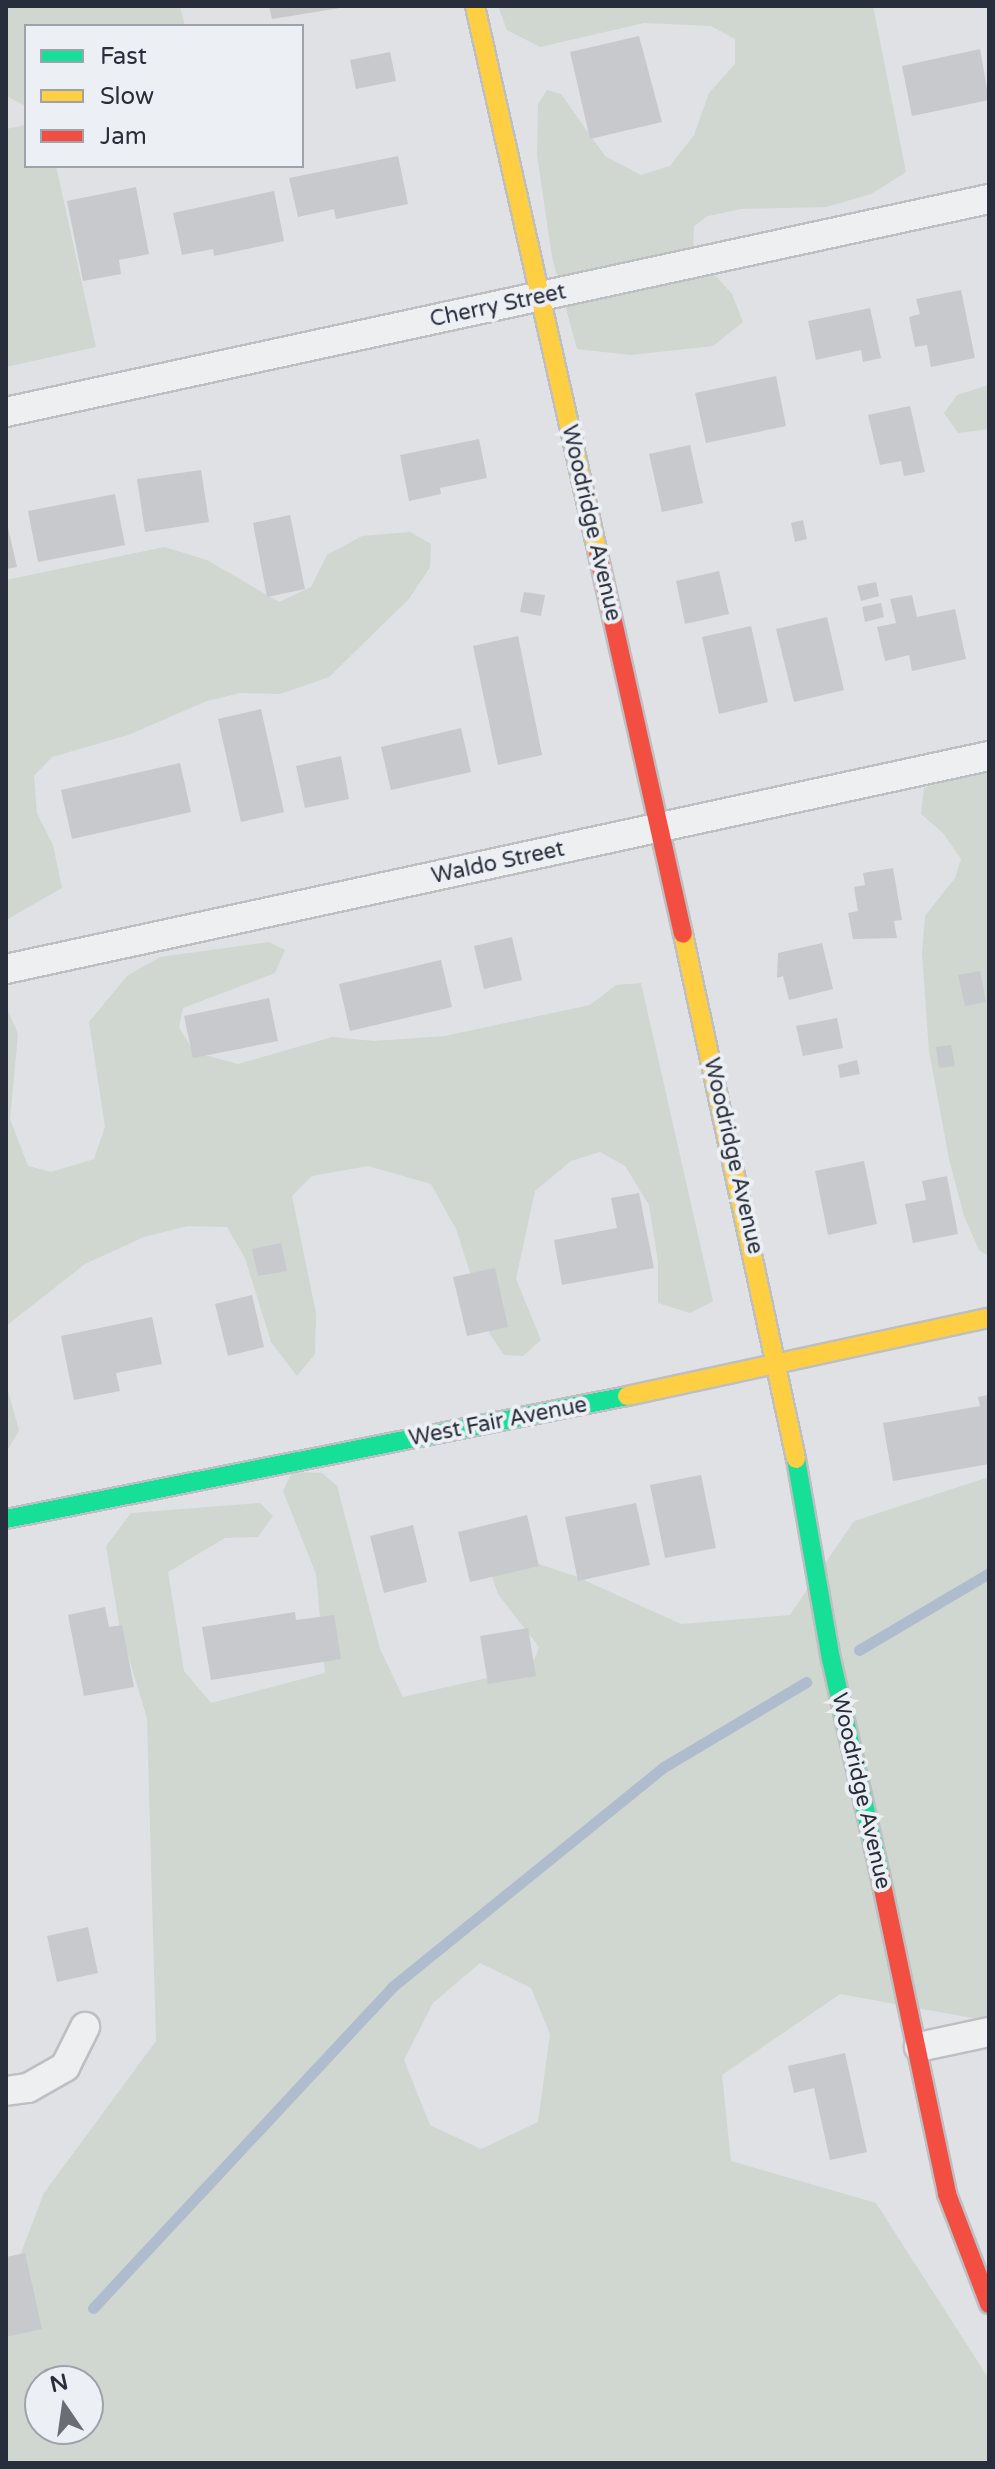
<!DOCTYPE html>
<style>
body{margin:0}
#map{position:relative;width:995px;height:2469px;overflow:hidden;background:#dfe1e4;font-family:"Varela Round",sans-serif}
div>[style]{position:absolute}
.green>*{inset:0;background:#cfd7d0}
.stream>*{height:11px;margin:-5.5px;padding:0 5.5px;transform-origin:5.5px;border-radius:5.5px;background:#afbccd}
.building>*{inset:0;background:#c7c9cc}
.roads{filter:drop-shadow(2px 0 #bdbfc2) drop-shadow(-2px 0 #bdbfc2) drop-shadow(0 2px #bdbfc2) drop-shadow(0 -2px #bdbfc2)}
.street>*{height:28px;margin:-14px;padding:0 14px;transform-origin:14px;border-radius:14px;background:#eeeff0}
.fast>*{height:18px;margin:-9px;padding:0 9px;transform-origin:9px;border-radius:9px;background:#16e098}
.slow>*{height:18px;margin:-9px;padding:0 9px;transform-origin:9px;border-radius:9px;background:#ffcf43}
.jam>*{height:18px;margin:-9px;padding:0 9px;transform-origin:9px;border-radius:9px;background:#f24e42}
span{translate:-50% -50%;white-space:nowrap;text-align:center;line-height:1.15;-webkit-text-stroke:8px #eceff4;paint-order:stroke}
.street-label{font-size:22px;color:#282e3b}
.frame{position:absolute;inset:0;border:8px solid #282e3b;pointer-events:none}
.legend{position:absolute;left:24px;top:24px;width:280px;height:144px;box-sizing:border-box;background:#eceff4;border:2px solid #9ea2aa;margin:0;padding:10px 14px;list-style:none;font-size:24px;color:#282e3b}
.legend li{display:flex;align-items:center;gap:16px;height:40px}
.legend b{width:40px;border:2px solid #9ea2aa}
.north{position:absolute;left:24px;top:2365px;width:80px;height:80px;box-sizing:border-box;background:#eceff4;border:2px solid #9ea2aa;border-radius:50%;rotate:347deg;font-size:22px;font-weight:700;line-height:32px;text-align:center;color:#282e3b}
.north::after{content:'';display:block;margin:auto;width:28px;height:36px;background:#686d76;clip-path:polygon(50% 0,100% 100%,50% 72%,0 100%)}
</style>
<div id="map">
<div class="green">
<div style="clip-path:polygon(6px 6px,180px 6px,185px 26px,26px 26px,26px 106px,6px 96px)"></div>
<div style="clip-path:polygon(498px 6px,873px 6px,906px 172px,871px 194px,826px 207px,741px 209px,708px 216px,694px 226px,693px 251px,732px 294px,743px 322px,713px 346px,631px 355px,577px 349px,552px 257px,537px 155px,538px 104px,547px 90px,561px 94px,605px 156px,641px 175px,670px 166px,694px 135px,709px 93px,735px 64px,735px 39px,711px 26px,644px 23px,540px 47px,507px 30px)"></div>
<div style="clip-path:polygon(26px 125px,26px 166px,56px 166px,96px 347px,6px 367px,6px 129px)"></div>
<div style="clip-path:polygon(989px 385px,989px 429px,958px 433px,944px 413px,957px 395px)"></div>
<div style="clip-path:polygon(410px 532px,431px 544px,430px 567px,409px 599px,329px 677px,280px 694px,240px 693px,207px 701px,128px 735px,52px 757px,34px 776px,37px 813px,53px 845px,62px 888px,6px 920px,6px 580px,164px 547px,207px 560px,279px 602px,311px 587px,327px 555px,362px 536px)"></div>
<div style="clip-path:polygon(989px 767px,989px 1256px,979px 1250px,964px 1216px,949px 1159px,929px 1051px,922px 953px,925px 916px,955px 878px,961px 859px,943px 833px,921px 814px,924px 788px)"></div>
<div style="clip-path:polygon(269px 942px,285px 950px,275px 973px,183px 1008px,179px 1027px,194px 1052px,238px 1064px,332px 1037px,374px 1041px,445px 1036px,590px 1005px,616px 985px,641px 983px,713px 1301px,690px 1313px,658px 1303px,658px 1262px,649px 1205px,625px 1166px,600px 1152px,571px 1161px,535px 1191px,516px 1279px,541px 1340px,523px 1356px,504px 1355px,490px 1334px,456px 1229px,431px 1184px,368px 1166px,312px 1176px,292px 1196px,316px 1313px,315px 1354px,297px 1376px,271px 1342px,245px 1258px,227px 1227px,188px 1226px,144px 1237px,85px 1264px,6px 1326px,6px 1006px,18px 1034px,10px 1119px,28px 1166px,51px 1172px,94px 1159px,105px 1127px,89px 1022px,127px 976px,160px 957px)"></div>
<div style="clip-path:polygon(6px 1384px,19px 1430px,6px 1453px)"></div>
<div style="clip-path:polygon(evenodd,292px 1472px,322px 1473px,337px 1486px,380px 1649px,403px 1697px,531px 1668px,539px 1647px,498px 1594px,492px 1577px,515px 1564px,539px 1564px,575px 1576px,681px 1624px,790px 1615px,854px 1521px,989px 1477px,989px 2021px,840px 1994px,722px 2075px,731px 2161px,876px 2203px,989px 2379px,989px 2463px,6px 2463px,6px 2292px,44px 2193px,156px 2041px,147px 1718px,120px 1629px,106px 1546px,131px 1513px,260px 1503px,273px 1516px,258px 1537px,225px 1538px,168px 1572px,184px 1671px,211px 1703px,325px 1673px,316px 1574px,283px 1491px,292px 1472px,480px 1963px,531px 1988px,550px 2034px,538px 2122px,481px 2149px,430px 2125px,404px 2060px,433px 2003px,480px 1963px,292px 1472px,40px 2381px,88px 2381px,88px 2429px,40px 2429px,40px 2381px)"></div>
</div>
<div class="stream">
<div style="left:859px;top:1650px;width:151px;rotate:-30.6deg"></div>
<div style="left:93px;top:2308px;width:439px;rotate:-47deg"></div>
<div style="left:392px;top:1987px;width:348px;rotate:-39deg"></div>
<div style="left:662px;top:1768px;width:168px;rotate:-30.8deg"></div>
</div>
<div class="building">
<div style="clip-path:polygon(269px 6px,340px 6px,340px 8px,272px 19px)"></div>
<div style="clip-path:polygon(639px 36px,662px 122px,590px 139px,570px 52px)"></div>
<div style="clip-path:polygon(980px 49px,989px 100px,912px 116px,902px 66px)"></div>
<div style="clip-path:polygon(390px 52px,396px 81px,356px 89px,350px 60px)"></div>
<div style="clip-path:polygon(398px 156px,408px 204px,336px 219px,334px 209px,298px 217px,289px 178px)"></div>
<div style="clip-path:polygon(136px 187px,149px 254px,119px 260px,121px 274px,83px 281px,67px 201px)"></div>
<div style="clip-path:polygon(274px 191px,284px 241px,214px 256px,213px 249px,182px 255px,173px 213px)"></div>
<div style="clip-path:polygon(961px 290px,975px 358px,931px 367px,927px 345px,915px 347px,909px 317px,920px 314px,916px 299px)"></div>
<div style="clip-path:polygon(870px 308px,881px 358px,863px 362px,861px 350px,816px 360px,808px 321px)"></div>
<div style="clip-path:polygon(776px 376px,786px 426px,706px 443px,695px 393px)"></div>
<div style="clip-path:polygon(910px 406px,925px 472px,904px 476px,901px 461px,880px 465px,868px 415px)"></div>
<div style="clip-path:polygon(479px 439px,487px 478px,440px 488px,441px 494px,409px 501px,400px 455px)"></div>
<div style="clip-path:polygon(690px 445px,703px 503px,662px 512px,649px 454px)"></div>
<div style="clip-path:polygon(201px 470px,209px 522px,145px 532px,137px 479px)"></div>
<div style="clip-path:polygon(115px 494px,125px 545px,38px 562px,28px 511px)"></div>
<div style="clip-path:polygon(290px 515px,305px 589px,267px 597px,253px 523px)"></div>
<div style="clip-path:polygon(6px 519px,17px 567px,6px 569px)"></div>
<div style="clip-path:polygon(803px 520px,807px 539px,795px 542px,791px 523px)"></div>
<div style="clip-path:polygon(719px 571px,729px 614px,685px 624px,676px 581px)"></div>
<div style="clip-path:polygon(876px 582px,879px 596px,861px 601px,857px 586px)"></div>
<div style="clip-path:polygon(524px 592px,545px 595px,541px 616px,520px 612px)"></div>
<div style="clip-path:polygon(912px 595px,917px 617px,955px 609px,966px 659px,912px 671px,909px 655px,885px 661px,877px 627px,896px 623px,890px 599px)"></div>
<div style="clip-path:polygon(881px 603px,884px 617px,865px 622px,862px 607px)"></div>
<div style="clip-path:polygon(827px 617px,844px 690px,794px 702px,776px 629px)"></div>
<div style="clip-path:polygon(751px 626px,768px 702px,719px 714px,702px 637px)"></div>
<div style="clip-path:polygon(518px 636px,542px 755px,498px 765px,473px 646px)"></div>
<div style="clip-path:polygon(261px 709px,284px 812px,241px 822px,218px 719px)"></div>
<div style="clip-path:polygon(461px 728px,471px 772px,391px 790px,381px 747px)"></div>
<div style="clip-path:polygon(341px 756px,349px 799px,305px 808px,296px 766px)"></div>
<div style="clip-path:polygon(180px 763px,191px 812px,72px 839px,61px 790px)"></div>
<div style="clip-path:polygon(893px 868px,902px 920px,894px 921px,897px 938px,853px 939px,848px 913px,858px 911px,854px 887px,865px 885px,863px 873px)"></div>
<div style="clip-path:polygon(512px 937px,522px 980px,484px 989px,474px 946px)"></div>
<div style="clip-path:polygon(822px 943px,833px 989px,789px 1000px,783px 976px,777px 978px,778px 953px)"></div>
<div style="clip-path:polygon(441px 960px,452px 1007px,350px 1031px,339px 984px)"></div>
<div style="clip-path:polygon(980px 971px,986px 1002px,965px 1006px,958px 975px)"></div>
<div style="clip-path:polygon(269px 998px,278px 1041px,193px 1058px,184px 1016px)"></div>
<div style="clip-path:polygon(837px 1018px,843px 1048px,803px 1056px,796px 1026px)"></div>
<div style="clip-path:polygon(951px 1045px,955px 1066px,939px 1068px,936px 1047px)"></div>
<div style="clip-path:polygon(857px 1060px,860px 1074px,840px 1078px,838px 1065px)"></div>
<div style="clip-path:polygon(864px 1161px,877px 1224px,828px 1235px,815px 1171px)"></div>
<div style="clip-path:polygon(947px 1176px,958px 1234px,913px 1243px,905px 1204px,926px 1200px,922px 1181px)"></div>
<div style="clip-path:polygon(639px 1193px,654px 1268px,562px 1285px,554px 1240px,617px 1228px,611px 1198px)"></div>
<div style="clip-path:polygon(281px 1243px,287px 1271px,258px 1276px,252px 1249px)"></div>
<div style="clip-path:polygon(495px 1268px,508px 1327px,467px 1336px,453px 1277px)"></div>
<div style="clip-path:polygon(252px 1295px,264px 1347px,228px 1356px,215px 1304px)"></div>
<div style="clip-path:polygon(152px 1317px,162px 1364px,116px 1373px,120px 1391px,74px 1400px,61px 1336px)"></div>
<div style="clip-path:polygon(989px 1395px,989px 1464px,893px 1481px,883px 1423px,980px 1406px,978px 1397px)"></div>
<div style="clip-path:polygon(701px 1475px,716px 1548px,665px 1558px,650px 1485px)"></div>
<div style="clip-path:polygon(636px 1503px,650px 1565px,578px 1581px,565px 1517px)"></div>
<div style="clip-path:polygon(527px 1515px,539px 1566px,470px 1582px,458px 1532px)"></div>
<div style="clip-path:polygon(413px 1525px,427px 1582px,384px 1593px,370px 1536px)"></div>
<div style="clip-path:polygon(105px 1607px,109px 1627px,122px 1625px,134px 1687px,84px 1696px,68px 1615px)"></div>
<div style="clip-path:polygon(295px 1612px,296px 1620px,334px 1615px,341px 1659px,211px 1680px,202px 1627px)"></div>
<div style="clip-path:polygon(528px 1628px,536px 1676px,488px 1684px,480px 1636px)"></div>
<div style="clip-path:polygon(88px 1927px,98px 1973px,57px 1982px,47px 1936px)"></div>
<div style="clip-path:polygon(845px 2053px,867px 2152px,830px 2160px,814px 2088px,794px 2093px,788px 2066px)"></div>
<div style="clip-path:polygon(25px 2253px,42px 2329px,6px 2337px,6px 2257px)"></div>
</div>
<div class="roads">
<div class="street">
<div style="left:6px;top:412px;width:1006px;rotate:-12.23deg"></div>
<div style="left:6px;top:969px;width:1006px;rotate:-12.23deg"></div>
<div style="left:919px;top:2047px;width:72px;rotate:-12.1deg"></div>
<div style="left:6px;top:2091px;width:22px;rotate:-8deg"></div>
<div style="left:28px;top:2088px;width:43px;rotate:-29.6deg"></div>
<div style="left:65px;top:2067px;width:45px;rotate:-63.4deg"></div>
</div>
<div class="fast">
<div style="left:796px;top:1459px;width:203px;rotate:80.1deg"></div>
<div style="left:831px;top:1659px;width:221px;rotate:77.2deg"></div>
<div style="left:6px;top:1519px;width:633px;rotate:-11.2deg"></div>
</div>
<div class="slow">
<div style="left:475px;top:6px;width:562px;rotate:77.35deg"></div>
<div style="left:683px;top:934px;width:537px;rotate:77.85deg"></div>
<div style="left:627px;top:1396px;width:370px;rotate:-12.2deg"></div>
</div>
<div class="jam">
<div style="left:598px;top:554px;width:389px;rotate:77.4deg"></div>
<div style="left:880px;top:1875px;width:326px;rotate:78.1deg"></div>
<div style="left:947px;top:2194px;width:118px;rotate:69.1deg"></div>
</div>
</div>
<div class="street-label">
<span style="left:498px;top:306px;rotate:-12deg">Cherry Street</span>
<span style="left:591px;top:523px;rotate:77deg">Woodridge Avenue</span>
<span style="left:498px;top:863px;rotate:-12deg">Waldo Street</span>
<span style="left:733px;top:1156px;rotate:77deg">Woodridge Avenue</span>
<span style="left:498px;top:1422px;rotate:-11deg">West Fair Avenue</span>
<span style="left:861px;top:1791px;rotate:77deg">Woodridge Avenue</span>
</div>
<div class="frame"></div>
<ul class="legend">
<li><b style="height:10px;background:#16e098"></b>Fast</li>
<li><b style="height:10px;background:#ffcf43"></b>Slow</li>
<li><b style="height:10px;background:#f24e42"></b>Jam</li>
</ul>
<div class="north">N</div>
</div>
